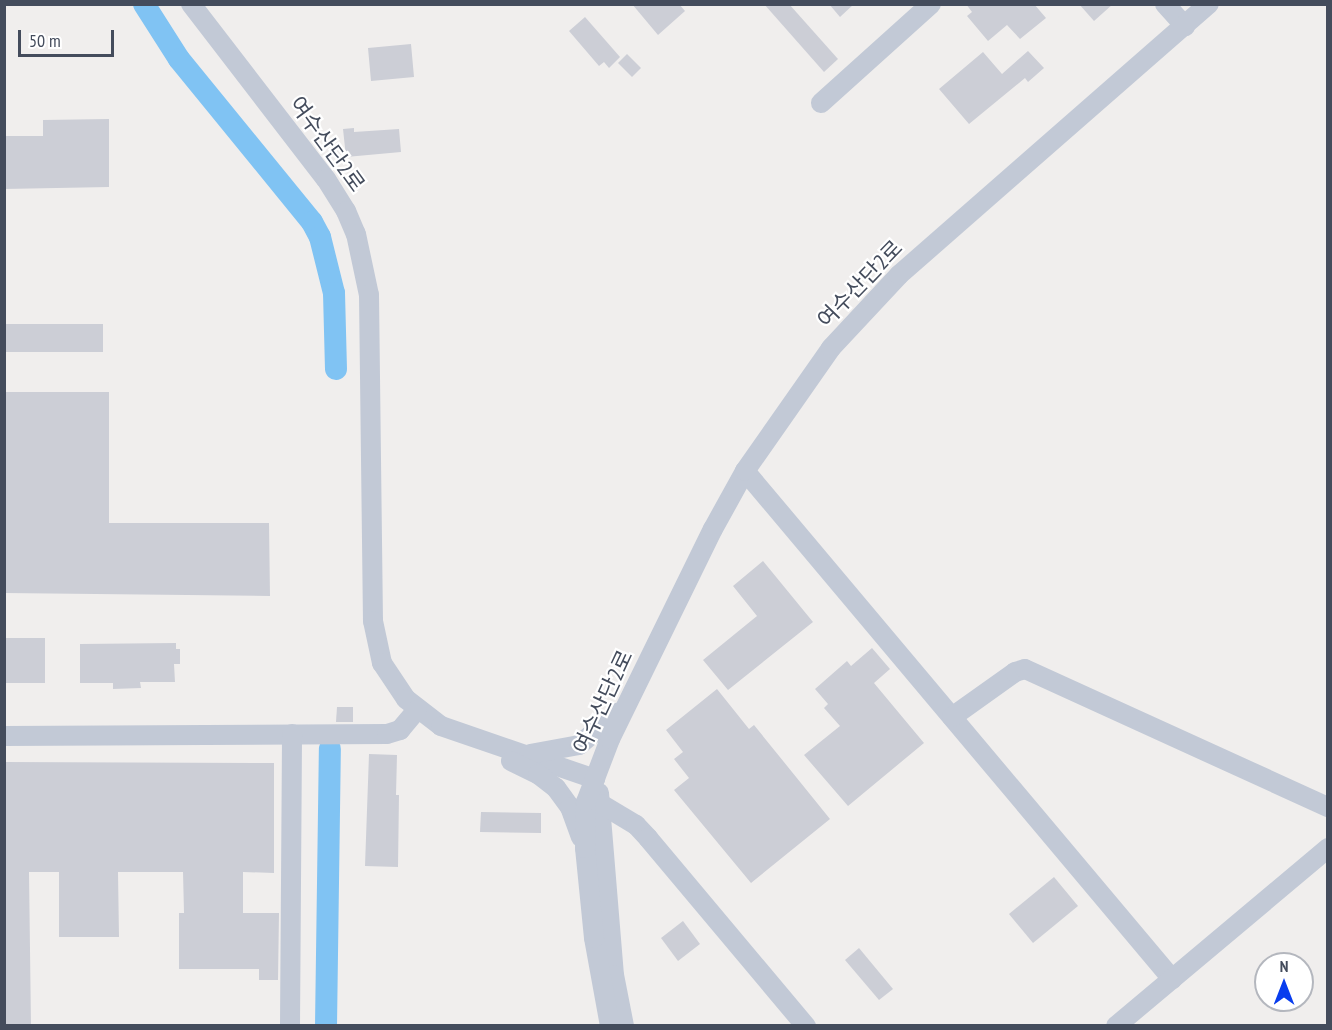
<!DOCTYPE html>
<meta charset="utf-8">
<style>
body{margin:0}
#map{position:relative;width:1332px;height:1030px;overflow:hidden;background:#f0eeed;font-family:"PT Sans Narrow","Noto Sans KR",sans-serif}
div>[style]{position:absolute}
.river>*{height:22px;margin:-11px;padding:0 11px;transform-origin:11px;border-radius:11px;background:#80c3f3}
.building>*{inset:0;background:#ccced6}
.minor>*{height:20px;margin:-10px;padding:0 10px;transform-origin:10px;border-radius:10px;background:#c2c9d6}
span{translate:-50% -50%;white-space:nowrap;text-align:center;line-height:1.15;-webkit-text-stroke:4.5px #fff;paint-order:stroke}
.street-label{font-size:22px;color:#444c5c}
.frame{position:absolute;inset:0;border:6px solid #444c5c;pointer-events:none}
.north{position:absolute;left:1254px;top:952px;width:60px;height:60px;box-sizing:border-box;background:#fff;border:2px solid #b4b7be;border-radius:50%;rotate:0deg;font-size:16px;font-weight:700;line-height:24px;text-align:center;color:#444c5c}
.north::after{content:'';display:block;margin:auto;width:21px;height:27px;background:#093dee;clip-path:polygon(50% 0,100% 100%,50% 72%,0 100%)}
.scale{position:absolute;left:18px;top:30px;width:96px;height:27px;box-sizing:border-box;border:3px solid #444c5c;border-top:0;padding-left:8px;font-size:18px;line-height:21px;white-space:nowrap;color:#444c5c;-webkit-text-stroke:4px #fff;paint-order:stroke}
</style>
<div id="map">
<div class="river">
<div style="left:144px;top:4px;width:65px;rotate:57.5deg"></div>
<div style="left:179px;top:59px;width:210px;rotate:50.8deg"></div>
<div style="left:312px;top:222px;width:17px;rotate:62deg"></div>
<div style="left:320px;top:237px;width:58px;rotate:76deg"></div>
<div style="left:334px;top:293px;width:76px;rotate:88.5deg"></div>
<div style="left:326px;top:1026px;width:277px;rotate:-89.2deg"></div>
</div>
<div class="building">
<div style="clip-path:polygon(632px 4px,679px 4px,685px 11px,658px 35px)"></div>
<div style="clip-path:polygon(764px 4px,789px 4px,838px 59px,824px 72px)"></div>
<div style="clip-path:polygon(829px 4px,854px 4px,840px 17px)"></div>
<div style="clip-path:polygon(966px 4px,1034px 4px,1046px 18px,1020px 39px,1007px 25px,988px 41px,967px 16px,972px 12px)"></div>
<div style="clip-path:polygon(1079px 4px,1113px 4px,1094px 21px)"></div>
<div style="clip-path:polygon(585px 17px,620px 57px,609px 68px,604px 62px,599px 66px,569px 31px)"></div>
<div style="clip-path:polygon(411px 44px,414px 77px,371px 81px,368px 48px)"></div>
<div style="clip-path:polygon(1028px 51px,1044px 68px,1028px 82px,1025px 78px,969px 124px,939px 89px,983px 52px,1002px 74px)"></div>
<div style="clip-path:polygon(627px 54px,641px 68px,632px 77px,618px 63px)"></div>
<div style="clip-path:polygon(109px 119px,109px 187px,4px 189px,4px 136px,43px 136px,43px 120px)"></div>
<div style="clip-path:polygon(354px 128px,354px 132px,399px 129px,401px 152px,346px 157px,343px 129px)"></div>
<div style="clip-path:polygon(4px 324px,103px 324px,103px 352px,4px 352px)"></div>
<div style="clip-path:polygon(4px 392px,109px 392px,109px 523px,269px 523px,270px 596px,4px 593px)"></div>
<div style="clip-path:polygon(763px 561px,813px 622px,728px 690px,703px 660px,757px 616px,733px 586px)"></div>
<div style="clip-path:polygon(4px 638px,45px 638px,45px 683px,4px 683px)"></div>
<div style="clip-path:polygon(176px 643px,176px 649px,180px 649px,180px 664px,174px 664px,175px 682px,140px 682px,141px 688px,113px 689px,113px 683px,80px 683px,80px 644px)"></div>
<div style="clip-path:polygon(872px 648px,890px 669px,874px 683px,924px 743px,848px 806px,804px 755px,840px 726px,824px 708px,828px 704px,815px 689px,847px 661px,851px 666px)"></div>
<div style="clip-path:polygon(717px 689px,749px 729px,754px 725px,830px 819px,751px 883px,674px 790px,689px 778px,674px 759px,683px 752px,666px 730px)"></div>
<div style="clip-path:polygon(337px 707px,353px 707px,353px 722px,336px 722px)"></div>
<div style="clip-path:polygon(369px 754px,397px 755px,396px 795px,399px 795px,398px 867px,365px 866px)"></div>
<div style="clip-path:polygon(4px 762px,274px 763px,274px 873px,243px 872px,243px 913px,279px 913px,278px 980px,259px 980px,259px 969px,179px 969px,179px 913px,184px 913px,183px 872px,118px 872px,119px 937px,59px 937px,59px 872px,29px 872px,31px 1026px,4px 1026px)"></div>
<div style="clip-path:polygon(481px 812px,541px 813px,541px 833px,480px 832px)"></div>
<div style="clip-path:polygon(1054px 877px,1078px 906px,1033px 943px,1009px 914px)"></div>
<div style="clip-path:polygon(683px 921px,700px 944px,678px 961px,661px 938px)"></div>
<div style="clip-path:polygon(859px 948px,893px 989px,879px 1000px,845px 960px)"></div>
</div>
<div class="minor">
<div style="left:191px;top:4px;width:221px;rotate:52.4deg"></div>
<div style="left:326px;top:179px;width:38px;rotate:58deg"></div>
<div style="left:346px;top:211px;width:25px;rotate:67deg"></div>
<div style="left:356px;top:234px;width:62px;rotate:78deg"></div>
<div style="left:369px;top:295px;width:326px;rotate:89.3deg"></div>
<div style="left:373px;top:621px;width:43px;rotate:77.9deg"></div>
<div style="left:382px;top:663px;width:43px;rotate:56.3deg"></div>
<div style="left:406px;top:699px;width:44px;rotate:37.6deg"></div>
<div style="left:441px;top:726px;width:163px;rotate:19deg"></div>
<div style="left:1165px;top:4px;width:30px;rotate:48deg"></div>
<div style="left:821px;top:103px;width:148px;rotate:-42deg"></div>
<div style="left:745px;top:471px;width:664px;rotate:49.95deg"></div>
<div style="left:952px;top:717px;width:77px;rotate:-35.5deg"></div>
<div style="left:1015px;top:672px;width:10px;rotate:-17deg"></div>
<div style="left:1025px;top:669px;width:333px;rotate:24.5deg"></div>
<div style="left:4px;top:736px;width:383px;rotate:-0.3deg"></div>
<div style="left:387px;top:734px;width:14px;rotate:-17deg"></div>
<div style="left:400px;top:730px;width:26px;rotate:-50deg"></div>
<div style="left:530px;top:754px;width:50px;rotate:-10.4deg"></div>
<div style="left:579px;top:745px;width:50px;rotate:-40.1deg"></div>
<div style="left:511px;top:761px;width:30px;rotate:26deg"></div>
<div style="left:538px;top:774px;width:23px;rotate:38deg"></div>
<div style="left:556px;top:788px;width:24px;rotate:54deg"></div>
<div style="left:570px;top:807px;width:32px;rotate:70deg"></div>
<div style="left:599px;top:793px;width:183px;rotate:85.3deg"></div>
<div style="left:614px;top:975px;width:52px;rotate:78.9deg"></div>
<div style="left:601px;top:804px;width:41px;rotate:31deg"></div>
<div style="left:636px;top:825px;width:18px;rotate:47deg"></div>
<div style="left:648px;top:838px;width:246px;rotate:50deg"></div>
<div style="left:290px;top:1026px;width:292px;rotate:-89.6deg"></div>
<div style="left:610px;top:1026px;width:89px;rotate:-100.3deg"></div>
<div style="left:594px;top:938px;width:90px;rotate:-95.7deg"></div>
<div style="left:585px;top:848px;width:46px;rotate:-88.8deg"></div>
<div style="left:586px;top:802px;width:67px;rotate:-69.1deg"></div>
<div style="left:610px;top:739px;width:234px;rotate:-63.9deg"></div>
<div style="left:713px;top:529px;width:66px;rotate:-61.1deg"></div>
<div style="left:745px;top:471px;width:150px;rotate:-55deg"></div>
<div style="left:831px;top:348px;width:100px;rotate:-47deg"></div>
<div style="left:899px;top:275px;width:412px;rotate:-41.2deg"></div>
<div style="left:1116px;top:1026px;width:277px;rotate:-40deg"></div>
</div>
<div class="street-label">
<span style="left:327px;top:144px;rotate:54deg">여수산단2로</span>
<span style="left:860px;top:284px;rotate:-46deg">여수산단2로</span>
<span style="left:603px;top:702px;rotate:-65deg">여수산단2로</span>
</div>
<div class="frame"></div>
<div class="north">N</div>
<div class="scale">50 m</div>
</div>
